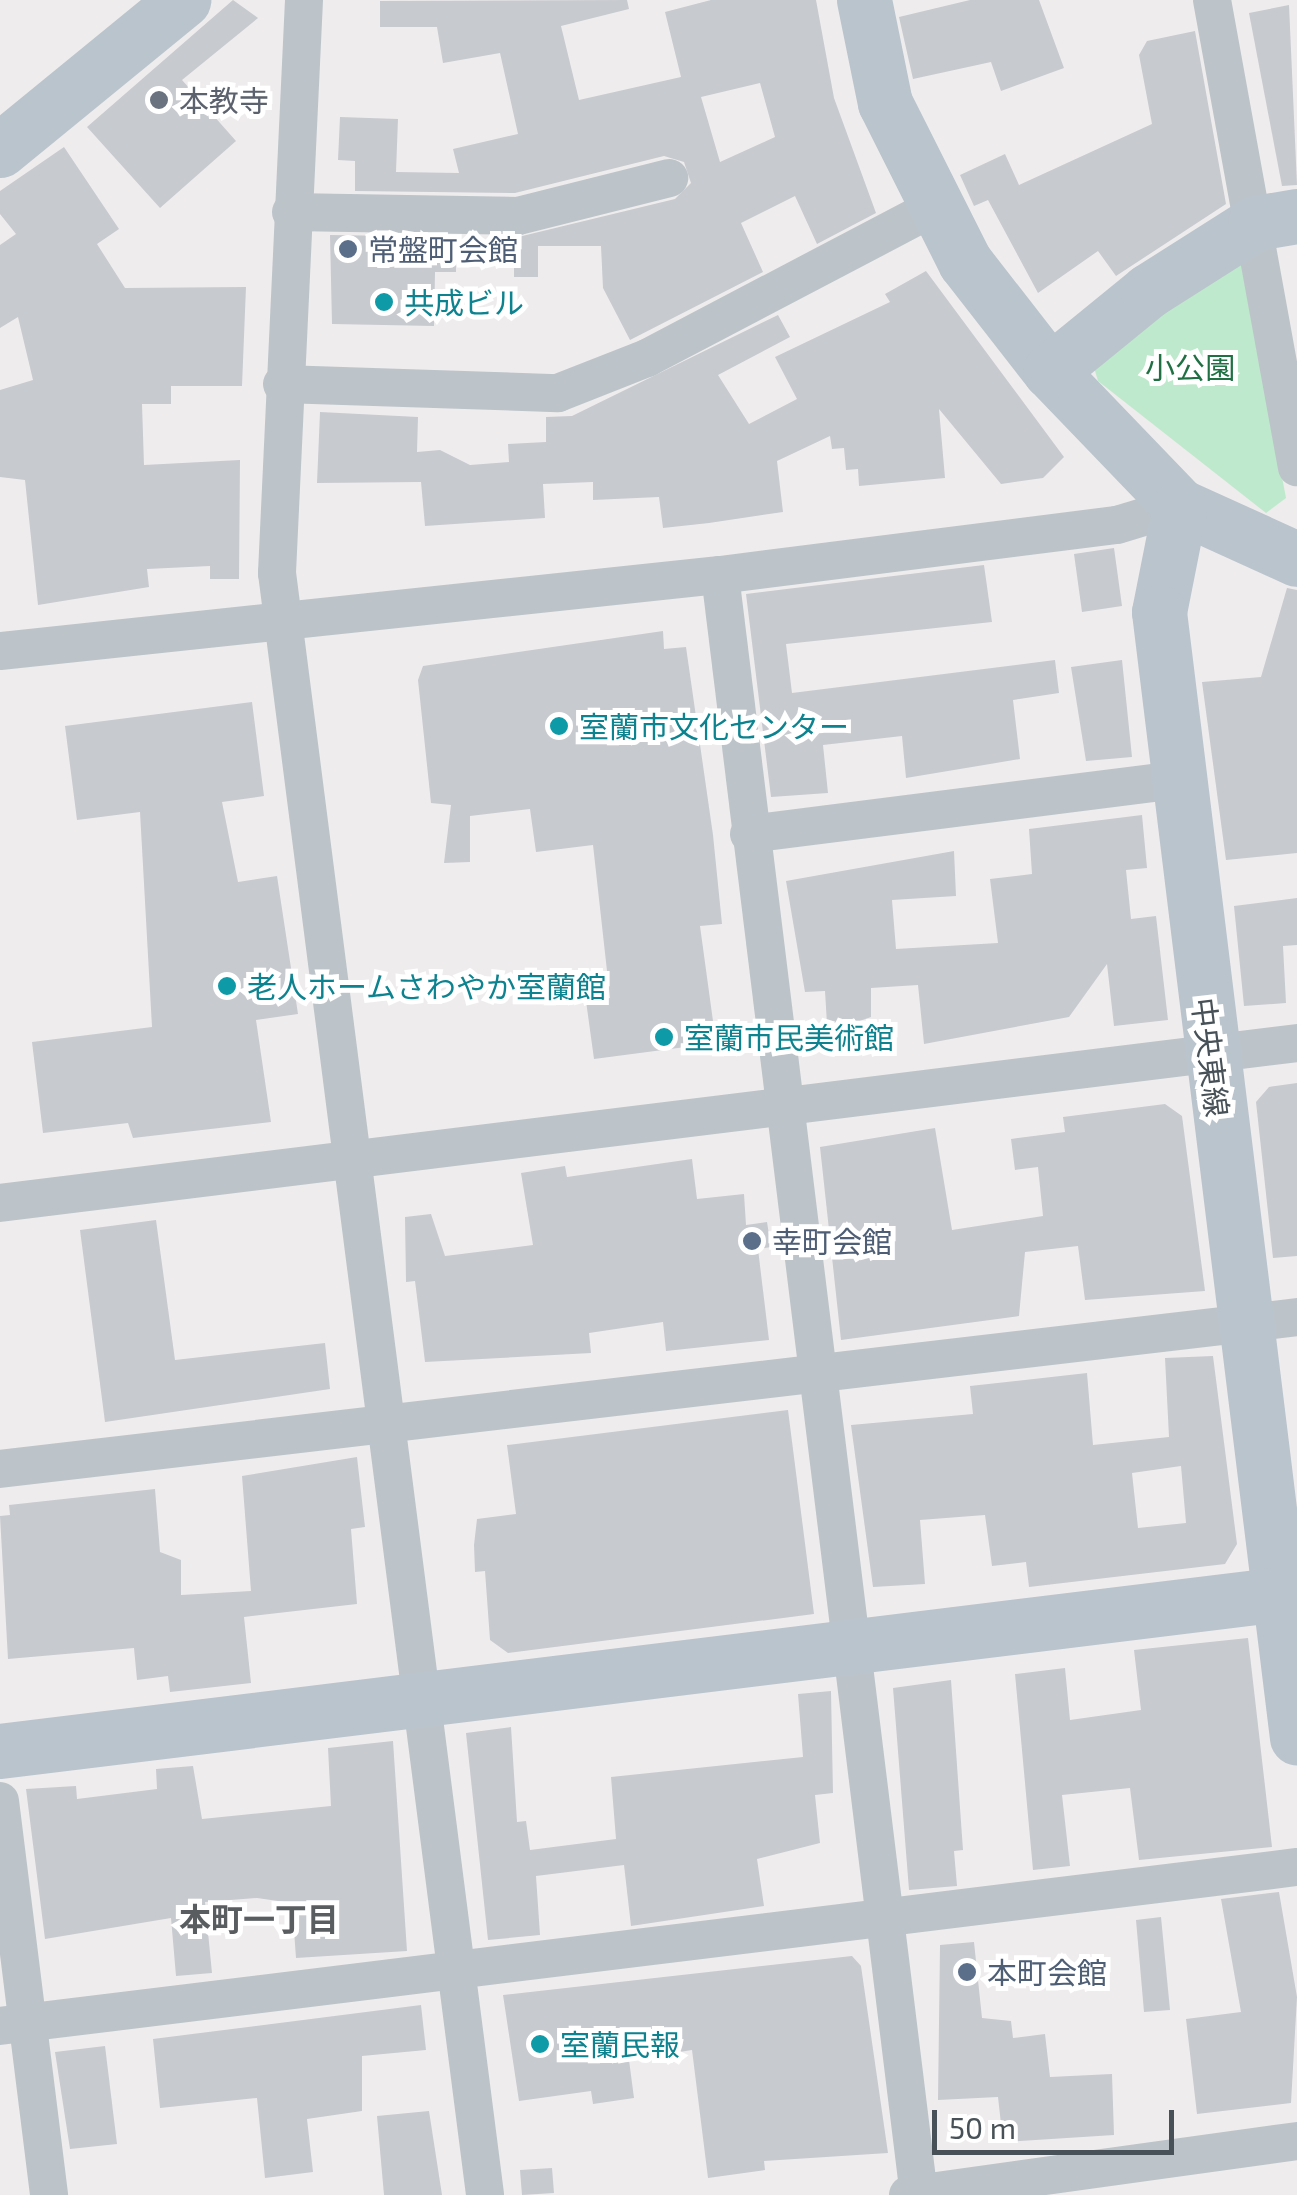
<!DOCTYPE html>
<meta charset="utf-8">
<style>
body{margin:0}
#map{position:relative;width:1297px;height:2195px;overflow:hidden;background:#efeced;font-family:"Exo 2","Noto Sans JP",sans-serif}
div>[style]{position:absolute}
.green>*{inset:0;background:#bfe9cd}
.building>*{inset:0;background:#c7cacf}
.street>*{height:38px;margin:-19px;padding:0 19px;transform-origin:19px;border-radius:19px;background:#bcc4ca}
.secondary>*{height:55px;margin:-27.5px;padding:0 27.5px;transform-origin:27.5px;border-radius:27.5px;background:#bac4cc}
.dots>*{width:28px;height:28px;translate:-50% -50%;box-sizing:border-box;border:5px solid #fff;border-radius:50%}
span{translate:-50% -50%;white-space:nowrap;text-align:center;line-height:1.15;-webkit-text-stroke:10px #fff;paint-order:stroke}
.worship-label{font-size:30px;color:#5b616d}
.left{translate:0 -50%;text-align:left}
.service-label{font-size:30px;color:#4e5e75}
.culture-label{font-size:30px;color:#0d838f}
.park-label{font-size:30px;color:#207044}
.street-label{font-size:30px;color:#475157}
.neighbourhood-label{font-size:32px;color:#5a5d60;font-weight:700}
.scale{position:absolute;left:932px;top:2110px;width:242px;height:45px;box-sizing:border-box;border:5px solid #475157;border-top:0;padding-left:12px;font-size:30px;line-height:35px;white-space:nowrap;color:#475157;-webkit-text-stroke:8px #fff;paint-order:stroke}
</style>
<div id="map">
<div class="green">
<div style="clip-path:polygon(1239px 251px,1286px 498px,1266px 513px,1098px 381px,1093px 364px)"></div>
</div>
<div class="building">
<div style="clip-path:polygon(233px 0,258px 18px,182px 80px,236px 141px,160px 208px,87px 127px)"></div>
<div style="clip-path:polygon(evenodd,627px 0,629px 9px,561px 26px,579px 100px,681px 77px,665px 12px,711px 0,816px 0,834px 98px,876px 213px,817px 244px,795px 196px,741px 223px,763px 272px,630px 340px,603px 288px,601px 246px,538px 246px,538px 277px,514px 277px,514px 238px,675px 199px,691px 183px,684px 162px,664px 156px,515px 193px,355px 191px,355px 161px,338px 160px,340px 117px,398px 119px,396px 172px,459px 173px,453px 149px,518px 134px,500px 53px,443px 63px,437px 27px,380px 27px,380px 1px,627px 0,760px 83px,775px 137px,720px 162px,701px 97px,760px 83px)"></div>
<div style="clip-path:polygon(970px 0,1039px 0,1064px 68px,1001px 91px,991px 62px,913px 79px,899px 17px)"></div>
<div style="clip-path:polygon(1289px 5px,1297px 185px,1282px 186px,1249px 13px)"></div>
<div style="clip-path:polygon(1195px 31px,1226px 204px,1116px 276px,1098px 251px,1038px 293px,988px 200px,974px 206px,960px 175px,1005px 154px,1019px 185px,1152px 124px,1139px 55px,1147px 41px)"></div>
<div style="clip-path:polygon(64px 147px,119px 229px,97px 244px,125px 288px,246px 287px,242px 386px,171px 386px,171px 404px,142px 404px,144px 465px,240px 460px,239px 579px,210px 579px,210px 566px,147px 569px,149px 587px,38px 605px,25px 480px,0 477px,0 390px,33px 380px,18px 317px,0 328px,0 245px,16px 234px,0 214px,0 191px)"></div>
<div style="clip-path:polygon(330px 235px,456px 237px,456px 272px,435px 272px,434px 326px,332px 324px)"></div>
<div style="clip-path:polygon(926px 271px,1064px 457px,1043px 478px,1001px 484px,939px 409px,945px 478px,859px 486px,858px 469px,846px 470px,844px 448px,832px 449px,830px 436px,777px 461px,783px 512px,709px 523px,663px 528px,659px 497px,593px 500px,593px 482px,543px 484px,545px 518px,425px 526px,421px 482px,317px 483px,320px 412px,418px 417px,417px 452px,440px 450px,470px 465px,509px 462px,508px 444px,546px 442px,546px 417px,572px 416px,778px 315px,790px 337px,718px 375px,749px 424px,797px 399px,775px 357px,890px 302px,885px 294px)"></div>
<div style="clip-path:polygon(1114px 548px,1122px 606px,1082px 612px,1074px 554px)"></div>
<div style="clip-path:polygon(984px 565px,992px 622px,786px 644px,792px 693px,1055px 660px,1059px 693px,1013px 700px,1020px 759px,906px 778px,902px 736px,823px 745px,828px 793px,771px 797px,746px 594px)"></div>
<div style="clip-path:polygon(1287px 588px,1297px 590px,1297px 853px,1226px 860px,1202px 682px,1261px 677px)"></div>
<div style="clip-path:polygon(663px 631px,664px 649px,686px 647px,713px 835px,722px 924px,700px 926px,716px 1043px,594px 1059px,586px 1001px,610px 998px,593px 845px,536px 852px,530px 809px,470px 816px,470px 862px,444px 863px,451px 805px,431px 803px,418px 680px,423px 666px)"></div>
<div style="clip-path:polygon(1122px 660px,1132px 757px,1086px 761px,1071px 667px)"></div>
<div style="clip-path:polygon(252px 702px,264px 796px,222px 802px,238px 882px,277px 876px,298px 1014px,256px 1020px,271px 1122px,133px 1138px,128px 1123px,43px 1133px,32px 1042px,152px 1027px,140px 812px,77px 820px,65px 726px)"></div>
<div style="clip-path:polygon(1142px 815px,1147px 868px,1126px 870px,1131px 919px,1156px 916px,1168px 1020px,1114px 1026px,1107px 964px,1069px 1017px,924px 1044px,918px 985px,871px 988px,871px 1017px,854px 1023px,827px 1024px,825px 991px,805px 992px,786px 881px,954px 851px,956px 896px,892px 900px,896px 949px,998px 943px,990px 879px,1032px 874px,1029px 829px)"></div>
<div style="clip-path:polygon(1297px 898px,1297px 945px,1283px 946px,1286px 1003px,1244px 1006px,1234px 906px)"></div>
<div style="clip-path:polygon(1297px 1083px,1297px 1256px,1273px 1258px,1256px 1102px,1269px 1087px)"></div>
<div style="clip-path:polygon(1165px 1104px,1182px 1116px,1205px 1291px,1085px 1300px,1078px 1246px,1025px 1252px,1019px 1316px,841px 1340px,820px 1147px,935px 1128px,952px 1230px,1043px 1216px,1038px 1167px,1015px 1170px,1011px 1139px,1065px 1132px,1063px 1117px)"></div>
<div style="clip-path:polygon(692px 1159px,697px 1199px,744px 1194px,746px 1225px,767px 1222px,771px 1247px,758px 1249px,769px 1340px,666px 1351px,663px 1322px,589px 1333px,591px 1353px,425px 1362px,415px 1281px,406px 1282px,405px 1217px,431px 1214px,445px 1256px,533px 1245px,521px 1173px,565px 1166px,567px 1177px)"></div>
<div style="clip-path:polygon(156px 1220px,175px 1360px,325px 1343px,330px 1389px,105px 1422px,80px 1230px)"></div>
<div style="clip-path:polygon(evenodd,1213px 1356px,1237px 1544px,1225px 1564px,1029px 1587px,1026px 1562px,992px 1566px,985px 1515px,920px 1520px,925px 1584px,873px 1587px,851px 1425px,973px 1414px,970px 1386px,1087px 1373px,1093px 1445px,1169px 1437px,1165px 1358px,1213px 1356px,1181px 1466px,1186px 1523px,1138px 1528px,1132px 1473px,1181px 1466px)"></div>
<div style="clip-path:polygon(788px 1410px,814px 1614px,508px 1653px,490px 1640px,485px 1571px,475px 1572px,474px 1545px,477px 1519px,516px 1514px,507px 1445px)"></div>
<div style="clip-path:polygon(357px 1457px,365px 1527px,351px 1529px,357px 1604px,244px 1617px,251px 1683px,170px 1692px,168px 1676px,137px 1680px,134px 1648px,8px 1659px,0 1516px,10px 1515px,9px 1505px,155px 1489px,160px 1552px,181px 1560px,181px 1595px,251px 1591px,242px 1476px)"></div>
<div style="clip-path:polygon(1248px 1638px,1272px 1847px,1139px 1860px,1130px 1788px,1062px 1795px,1070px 1866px,1033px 1870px,1015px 1674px,1065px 1668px,1070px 1720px,1141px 1710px,1134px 1650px)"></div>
<div style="clip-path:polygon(951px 1680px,963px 1850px,954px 1851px,957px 1886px,909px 1890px,893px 1688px)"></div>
<div style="clip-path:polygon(831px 1691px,833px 1793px,815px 1795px,820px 1843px,757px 1859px,764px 1906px,631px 1926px,624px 1865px,536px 1876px,540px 1935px,488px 1940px,466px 1733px,511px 1727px,517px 1822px,526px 1821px,530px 1850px,616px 1839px,611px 1777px,803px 1757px,798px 1694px)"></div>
<div style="clip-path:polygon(393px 1741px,407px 1951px,296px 1958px,292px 1903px,257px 1898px,205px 1902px,212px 1973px,176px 1976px,171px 1918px,45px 1939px,26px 1789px,76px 1786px,77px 1799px,157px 1789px,156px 1769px,193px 1766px,202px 1819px,331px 1806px,328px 1748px)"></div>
<div style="clip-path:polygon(1279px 1892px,1297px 1997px,1291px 2103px,1197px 2114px,1186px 2019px,1241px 2012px,1221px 1899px)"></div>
<div style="clip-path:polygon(1161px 1917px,1170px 2010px,1144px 2012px,1136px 1920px)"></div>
<div style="clip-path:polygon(974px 1942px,982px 2018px,1011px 2021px,1013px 2038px,1045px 2034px,1050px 2077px,1112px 2074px,1114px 2135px,1003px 2142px,998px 2097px,938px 2100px,940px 1945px)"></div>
<div style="clip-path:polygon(852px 1956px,861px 1966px,888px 2153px,764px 2161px,765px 2170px,708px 2178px,692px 2050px,629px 2060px,634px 2098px,593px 2104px,591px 2091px,519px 2101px,503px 1995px)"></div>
<div style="clip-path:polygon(421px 2005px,426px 2050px,362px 2056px,362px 2111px,307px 2119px,313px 2172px,265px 2178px,257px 2098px,160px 2108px,153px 2039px)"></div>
<div style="clip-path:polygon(105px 2046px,117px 2144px,70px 2149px,55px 2052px)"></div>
<div style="clip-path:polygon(429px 2111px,442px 2195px,384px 2195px,377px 2116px)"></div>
<div style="clip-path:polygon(552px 2168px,554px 2193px,522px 2195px,520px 2170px)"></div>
</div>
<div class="street">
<div style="left:304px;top:0;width:574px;rotate:92.7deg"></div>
<div style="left:277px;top:573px;width:1635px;rotate:82.69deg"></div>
<div style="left:1212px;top:0;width:475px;rotate:79.7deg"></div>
<div style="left:291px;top:212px;width:227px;rotate:1deg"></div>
<div style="left:518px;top:216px;width:156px;rotate:-14.1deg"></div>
<div style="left:282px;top:384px;width:276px;rotate:1.9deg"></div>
<div style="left:558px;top:393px;width:96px;rotate:-21.5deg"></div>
<div style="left:647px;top:358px;width:321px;rotate:-27.7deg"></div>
<div style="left:720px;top:575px;width:1632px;rotate:83deg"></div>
<div style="left:0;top:651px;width:724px;rotate:-6.03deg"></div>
<div style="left:720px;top:575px;width:400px;rotate:-7.2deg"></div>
<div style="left:1117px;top:525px;width:66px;rotate:-16.8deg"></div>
<div style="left:749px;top:834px;width:432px;rotate:-7.2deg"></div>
<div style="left:0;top:1203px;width:1307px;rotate:-7.03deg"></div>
<div style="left:0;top:1469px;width:1306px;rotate:-6.68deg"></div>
<div style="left:0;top:1801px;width:397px;rotate:82.9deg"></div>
<div style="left:0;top:2026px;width:1307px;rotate:-6.99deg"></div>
<div style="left:908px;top:2195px;width:393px;rotate:-7.9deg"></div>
</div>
<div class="secondary">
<div style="left:864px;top:0;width:105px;rotate:78.5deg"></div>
<div style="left:885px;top:103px;width:178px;rotate:63.3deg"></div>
<div style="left:965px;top:262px;width:138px;rotate:52.1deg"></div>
<div style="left:1050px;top:371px;width:187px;rotate:46.1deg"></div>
<div style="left:1180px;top:506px;width:128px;rotate:24.4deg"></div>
<div style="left:0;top:150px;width:237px;rotate:-39.3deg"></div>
<div style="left:1050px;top:371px;width:127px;rotate:-39.2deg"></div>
<div style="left:1148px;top:291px;width:127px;rotate:-32.4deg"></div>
<div style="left:1255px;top:223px;width:43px;rotate:-9.5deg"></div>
<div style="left:1180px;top:506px;width:108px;rotate:101.2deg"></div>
<div style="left:1159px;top:612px;width:1134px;rotate:83.01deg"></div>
<div style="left:0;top:1751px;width:1307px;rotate:-6.99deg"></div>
</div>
<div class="dots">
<div style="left:159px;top:100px;background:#6b7280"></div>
<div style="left:348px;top:249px;background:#5c6f8a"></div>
<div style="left:384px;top:302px;background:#0f9aa8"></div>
<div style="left:559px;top:726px;background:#0f9aa8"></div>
<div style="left:227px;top:986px;background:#0f9aa8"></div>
<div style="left:664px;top:1037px;background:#0f9aa8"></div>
<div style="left:752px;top:1241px;background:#5c6f8a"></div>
<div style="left:967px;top:1972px;background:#5c6f8a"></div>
<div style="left:540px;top:2044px;background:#0f9aa8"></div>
</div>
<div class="worship-label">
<span class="left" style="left:179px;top:100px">本教寺</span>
</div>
<div class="service-label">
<span class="left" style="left:368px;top:249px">常盤町会館</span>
<span class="left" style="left:772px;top:1241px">幸町会館</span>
<span class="left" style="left:987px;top:1972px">本町会館</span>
</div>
<div class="culture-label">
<span class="left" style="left:404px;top:302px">共成ビル</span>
<span class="left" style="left:579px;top:726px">室蘭市文化センター</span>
<span class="left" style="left:247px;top:986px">老人ホームさわやか室蘭館</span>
<span class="left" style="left:684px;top:1037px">室蘭市民美術館</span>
<span class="left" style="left:560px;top:2044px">室蘭民報</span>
</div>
<div class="park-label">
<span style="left:1190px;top:367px">小公園</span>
</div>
<div class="street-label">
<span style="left:1211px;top:1057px;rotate:83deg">中央東線</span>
</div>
<div class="neighbourhood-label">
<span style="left:259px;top:1918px">本町一丁目</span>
</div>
<div class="scale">50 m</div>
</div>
